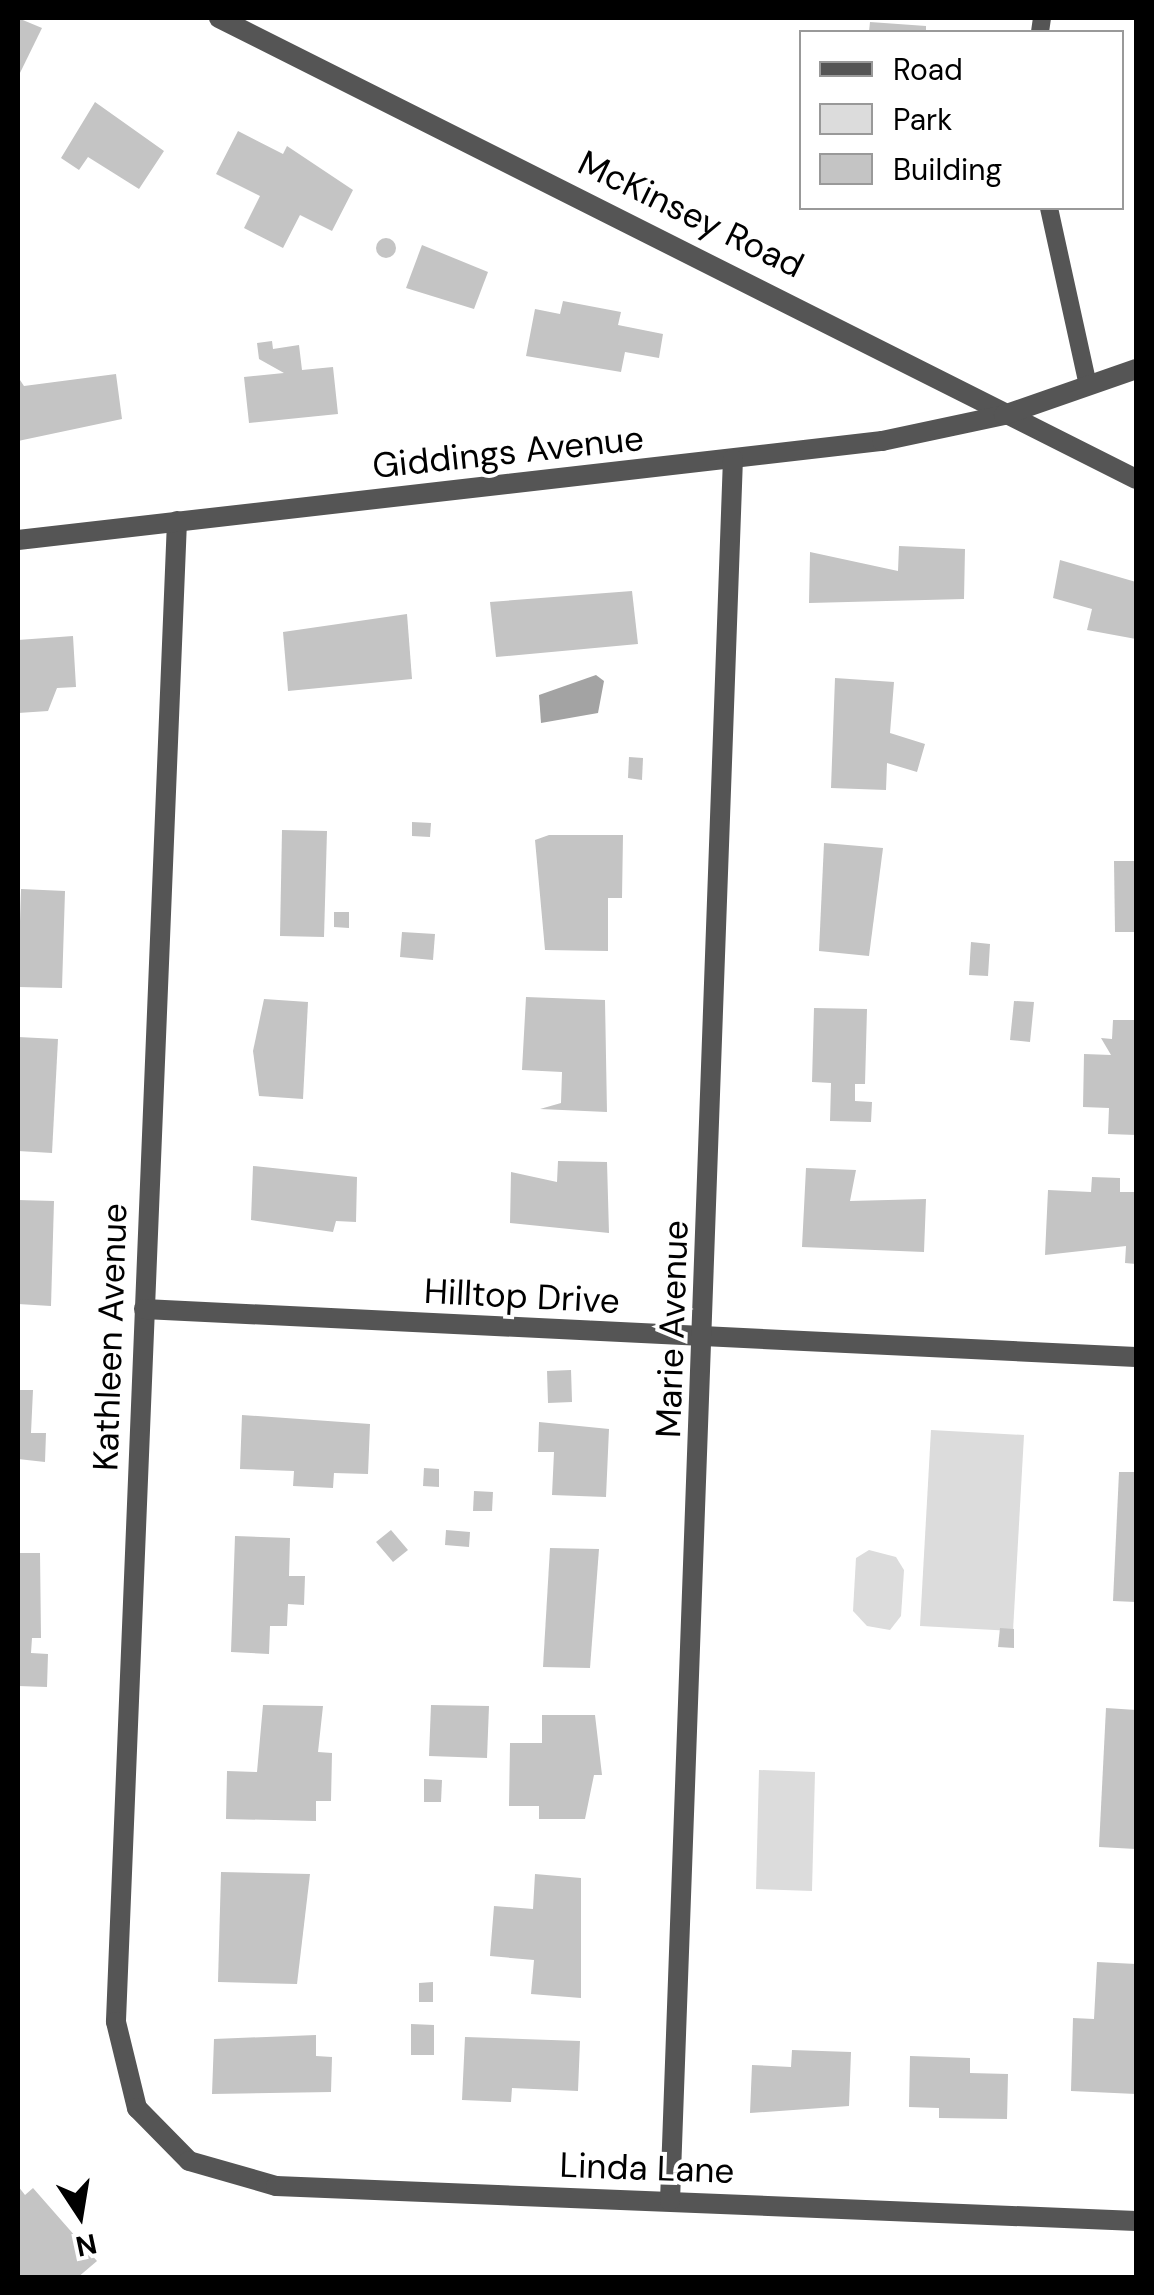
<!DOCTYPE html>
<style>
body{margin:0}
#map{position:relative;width:1154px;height:2295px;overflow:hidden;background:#fff;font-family:"DM Sans",sans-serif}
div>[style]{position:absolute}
.green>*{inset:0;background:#dcdcdc}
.water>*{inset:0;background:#a3a3a3}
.building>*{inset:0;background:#c4c4c4}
.round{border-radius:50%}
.service>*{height:18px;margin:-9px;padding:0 9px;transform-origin:9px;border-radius:9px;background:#555}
.minor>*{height:20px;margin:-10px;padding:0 10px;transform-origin:10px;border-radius:10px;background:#555}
span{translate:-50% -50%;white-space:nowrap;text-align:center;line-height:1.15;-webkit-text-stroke:8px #fff;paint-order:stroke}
.street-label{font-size:35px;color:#000}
.frame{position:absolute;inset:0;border:20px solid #000;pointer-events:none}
.legend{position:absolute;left:799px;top:30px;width:325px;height:180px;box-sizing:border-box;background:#fff;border:2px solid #999;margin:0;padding:12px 18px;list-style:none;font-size:30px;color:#000}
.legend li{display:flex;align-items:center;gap:20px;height:50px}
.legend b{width:50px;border:2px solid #999}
.north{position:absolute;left:30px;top:2165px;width:100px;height:100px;-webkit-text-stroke:8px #fff;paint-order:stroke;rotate:168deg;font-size:28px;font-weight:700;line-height:40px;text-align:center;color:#000}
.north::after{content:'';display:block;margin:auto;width:35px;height:45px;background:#000;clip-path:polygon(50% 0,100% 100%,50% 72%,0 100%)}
</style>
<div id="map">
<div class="green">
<div style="clip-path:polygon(931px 1430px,1024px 1435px,1013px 1631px,920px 1626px)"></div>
<div style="clip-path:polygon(869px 1550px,896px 1557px,904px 1570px,901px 1616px,890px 1630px,867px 1626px,853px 1611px,856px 1558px)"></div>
<div style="clip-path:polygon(759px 1770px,815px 1772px,812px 1891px,756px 1889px)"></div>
</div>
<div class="water">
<div style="clip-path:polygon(596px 675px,604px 681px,598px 713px,541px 723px,539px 695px)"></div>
</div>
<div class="building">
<div style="clip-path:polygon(18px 18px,42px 28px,18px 77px)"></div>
<div style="clip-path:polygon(870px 22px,926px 26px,926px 32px,869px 32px)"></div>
<div style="clip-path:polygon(95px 102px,164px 151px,139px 189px,88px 157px,79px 170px,61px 158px)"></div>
<div style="clip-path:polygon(238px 131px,283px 154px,287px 146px,353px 190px,332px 231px,300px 215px,283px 248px,244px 228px,260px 196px,216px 174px)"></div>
<div class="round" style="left:376px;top:238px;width:20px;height:20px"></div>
<div style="clip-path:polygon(422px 245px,488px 272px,474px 309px,406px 288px)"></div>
<div style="clip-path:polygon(563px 301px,621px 312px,618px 325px,663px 334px,659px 358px,625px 352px,621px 372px,526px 356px,535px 309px,560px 314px)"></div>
<div style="clip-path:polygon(272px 341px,273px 349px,299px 345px,302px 370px,333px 367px,338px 414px,249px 423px,244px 377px,284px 373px,259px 359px,257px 343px)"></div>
<div style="clip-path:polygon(116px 374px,122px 419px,18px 441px,18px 377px,24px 386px)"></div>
<div style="clip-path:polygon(899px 546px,965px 549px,964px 599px,809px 603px,810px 552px,898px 571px)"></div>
<div style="clip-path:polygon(1060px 560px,1136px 582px,1136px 639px,1087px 630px,1092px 609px,1053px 598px)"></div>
<div style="clip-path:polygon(632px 591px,638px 644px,496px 657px,490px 602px)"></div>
<div style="clip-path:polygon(407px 614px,412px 679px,288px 691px,283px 632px)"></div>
<div style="clip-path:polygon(73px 636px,76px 687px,57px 688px,48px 711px,18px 713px,18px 640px)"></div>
<div style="clip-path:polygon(835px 678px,894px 682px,890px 733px,925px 744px,917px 772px,887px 763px,886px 790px,831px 788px)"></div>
<div style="clip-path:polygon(629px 757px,643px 758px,642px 780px,628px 778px)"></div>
<div style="clip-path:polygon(412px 822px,431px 823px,430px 837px,412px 836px)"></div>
<div style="clip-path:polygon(282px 830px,327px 831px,324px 937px,280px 936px)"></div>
<div style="clip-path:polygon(549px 835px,623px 835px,622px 898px,608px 898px,608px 951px,545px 950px,535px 840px)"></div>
<div style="clip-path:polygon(824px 843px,883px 848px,869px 956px,819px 951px)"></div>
<div style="clip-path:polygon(1114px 861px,1136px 861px,1136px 932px,1115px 932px)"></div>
<div style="clip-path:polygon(21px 889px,65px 891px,62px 988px,18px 987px)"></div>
<div style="clip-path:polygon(334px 912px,349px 912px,349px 928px,334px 927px)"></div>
<div style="clip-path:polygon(402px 932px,435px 934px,433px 960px,400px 957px)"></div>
<div style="clip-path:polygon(971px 942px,990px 944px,988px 976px,969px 975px)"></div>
<div style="clip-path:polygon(526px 997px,605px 1000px,607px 1112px,540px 1109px,561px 1103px,562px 1072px,522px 1070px)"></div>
<div style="clip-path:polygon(264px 999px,308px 1002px,303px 1099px,259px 1096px,253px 1051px)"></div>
<div style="clip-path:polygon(1014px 1001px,1034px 1002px,1030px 1042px,1010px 1040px)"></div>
<div style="clip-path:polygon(814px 1008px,867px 1009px,865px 1084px,855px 1084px,855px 1101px,872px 1102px,871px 1122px,830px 1121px,831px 1083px,812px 1082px)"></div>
<div style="clip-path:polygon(1113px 1020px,1136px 1020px,1136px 1135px,1108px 1134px,1109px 1108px,1083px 1107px,1084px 1054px,1111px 1055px,1101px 1038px,1112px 1039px)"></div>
<div style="clip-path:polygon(18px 1037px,58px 1039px,52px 1153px,18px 1151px)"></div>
<div style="clip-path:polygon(558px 1161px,607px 1162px,609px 1233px,510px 1223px,511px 1172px,557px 1182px)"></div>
<div style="clip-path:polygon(253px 1166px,357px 1177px,356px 1222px,336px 1221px,333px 1232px,251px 1220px)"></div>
<div style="clip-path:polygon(806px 1168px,856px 1170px,850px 1201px,926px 1199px,924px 1252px,802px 1247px)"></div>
<div style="clip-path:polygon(1092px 1177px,1120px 1178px,1120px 1192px,1136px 1192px,1136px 1264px,1125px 1263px,1126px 1246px,1045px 1255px,1048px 1190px,1091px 1192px)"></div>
<div style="clip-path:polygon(18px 1200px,54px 1201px,51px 1306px,18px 1304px)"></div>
<div style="clip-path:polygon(571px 1370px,572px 1402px,548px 1403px,547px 1371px)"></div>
<div style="clip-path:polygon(18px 1390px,33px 1390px,31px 1433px,46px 1433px,45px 1462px,18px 1459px)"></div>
<div style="clip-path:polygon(242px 1415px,370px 1424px,368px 1474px,334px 1473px,333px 1488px,293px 1486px,294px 1471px,240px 1469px)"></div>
<div style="clip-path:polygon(539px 1422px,609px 1429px,606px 1497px,552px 1495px,554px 1452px,538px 1452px)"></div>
<div style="clip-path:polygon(424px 1468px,439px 1469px,439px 1487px,423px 1486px)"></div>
<div style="clip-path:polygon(1119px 1472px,1136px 1472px,1136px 1602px,1113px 1601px)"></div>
<div style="clip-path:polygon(474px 1491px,493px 1492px,492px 1511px,473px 1511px)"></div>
<div style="clip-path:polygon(391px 1530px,408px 1550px,393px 1562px,376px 1542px)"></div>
<div style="clip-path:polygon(446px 1530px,470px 1532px,469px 1547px,445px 1545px)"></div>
<div style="clip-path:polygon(235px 1536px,290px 1538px,289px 1576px,305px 1576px,304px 1605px,288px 1604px,287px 1626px,270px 1626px,269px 1654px,231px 1652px)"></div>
<div style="clip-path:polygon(550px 1548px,599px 1549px,590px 1668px,543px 1667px)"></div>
<div style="clip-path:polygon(18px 1553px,40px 1553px,41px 1638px,32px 1638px,31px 1653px,48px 1654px,47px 1687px,18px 1686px)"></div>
<div style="clip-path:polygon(1000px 1628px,1014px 1629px,1014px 1648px,998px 1647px)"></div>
<div style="clip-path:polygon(263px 1705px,323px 1706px,318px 1752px,332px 1753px,331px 1801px,316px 1801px,316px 1821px,226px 1819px,227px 1771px,257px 1772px)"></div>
<div style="clip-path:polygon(431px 1705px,489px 1706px,487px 1758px,429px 1756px)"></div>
<div style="clip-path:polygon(1106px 1708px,1136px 1710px,1136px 1849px,1099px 1847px)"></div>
<div style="clip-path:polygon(542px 1715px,595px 1715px,602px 1775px,594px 1775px,585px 1819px,539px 1819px,539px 1806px,509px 1806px,510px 1743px,542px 1743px)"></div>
<div style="clip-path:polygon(424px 1779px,442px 1780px,441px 1802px,424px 1802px)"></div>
<div style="clip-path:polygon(221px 1872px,310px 1874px,297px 1984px,218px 1982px)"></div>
<div style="clip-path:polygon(535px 1874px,581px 1878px,581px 1998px,531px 1994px,534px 1960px,490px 1956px,494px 1906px,533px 1909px)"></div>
<div style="clip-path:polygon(1097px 1962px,1136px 1964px,1136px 2094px,1071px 2091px,1073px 2018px,1094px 2019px)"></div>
<div style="clip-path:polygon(433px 1982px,433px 2002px,419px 2002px,419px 1983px)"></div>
<div style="clip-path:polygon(411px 2024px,434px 2025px,434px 2055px,411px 2055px)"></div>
<div style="clip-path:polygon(316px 2035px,316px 2056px,332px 2057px,331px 2092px,212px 2094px,214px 2039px)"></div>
<div style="clip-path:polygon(465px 2037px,580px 2041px,578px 2091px,512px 2088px,511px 2102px,462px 2100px)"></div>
<div style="clip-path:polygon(792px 2050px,851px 2052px,849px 2106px,750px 2113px,752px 2065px,791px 2067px)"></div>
<div style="clip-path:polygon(910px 2056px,970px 2058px,970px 2073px,1008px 2074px,1007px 2119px,939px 2118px,939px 2108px,909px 2107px)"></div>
<div style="clip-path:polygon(18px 2186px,25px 2195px,33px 2188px,97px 2261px,77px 2278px,18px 2278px)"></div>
</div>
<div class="service">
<div style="left:1040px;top:32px;width:14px;rotate:-82deg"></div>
<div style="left:1049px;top:208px;width:182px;rotate:77.6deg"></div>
</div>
<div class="minor">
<div style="left:219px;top:18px;width:1026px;rotate:26.69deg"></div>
<div style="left:177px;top:521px;width:1502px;rotate:92.33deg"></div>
<div style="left:116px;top:2022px;width:89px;rotate:76.3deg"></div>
<div style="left:137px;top:2108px;width:74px;rotate:45.5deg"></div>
<div style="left:189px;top:2161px;width:91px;rotate:16deg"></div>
<div style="left:276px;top:2186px;width:861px;rotate:2.33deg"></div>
<div style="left:18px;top:540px;width:870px;rotate:-6.54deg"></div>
<div style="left:882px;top:441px;width:125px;rotate:-12deg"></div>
<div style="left:1004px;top:415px;width:140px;rotate:-19.2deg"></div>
<div style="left:144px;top:1309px;width:993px;rotate:2.77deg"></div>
<div style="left:670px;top:2201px;width:1743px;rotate:-87.93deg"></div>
</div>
<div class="street-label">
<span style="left:691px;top:214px;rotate:26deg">McKinsey Road</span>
<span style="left:508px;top:452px;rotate:-6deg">Giddings Avenue</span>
<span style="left:522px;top:1296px;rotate:3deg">Hilltop Drive</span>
<span style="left:672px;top:1329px;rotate:-88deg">Marie Avenue</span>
<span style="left:110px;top:1337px;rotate:-88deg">Kathleen Avenue</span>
<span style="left:647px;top:2168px;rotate:2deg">Linda Lane</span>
</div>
<div class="frame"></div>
<ul class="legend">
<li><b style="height:12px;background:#555"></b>Road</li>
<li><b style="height:28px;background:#dcdcdc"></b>Park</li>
<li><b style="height:28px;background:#c4c4c4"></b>Building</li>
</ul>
<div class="north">N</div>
</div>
